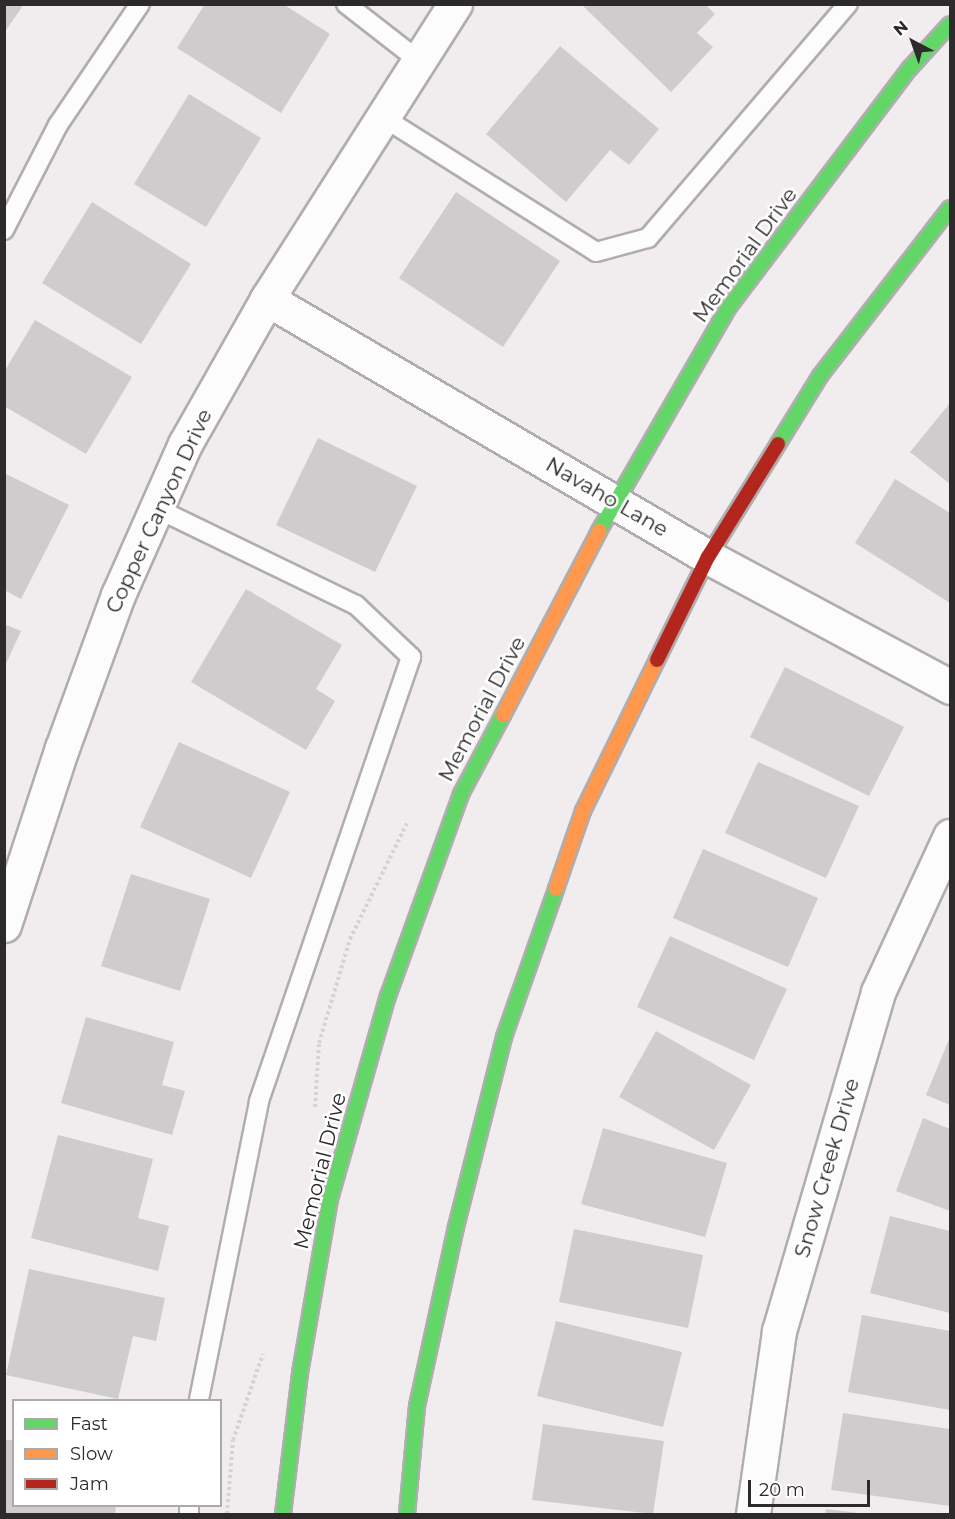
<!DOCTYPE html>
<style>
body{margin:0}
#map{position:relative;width:955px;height:1519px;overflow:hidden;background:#f1edef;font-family:Montserrat,sans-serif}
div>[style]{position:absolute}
.building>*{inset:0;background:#cfcccd}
.path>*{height:4px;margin-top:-2px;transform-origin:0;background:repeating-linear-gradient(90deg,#d3d3d3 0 3px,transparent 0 6px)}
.roads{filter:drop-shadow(2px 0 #b0adaf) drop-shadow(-2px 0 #b0adaf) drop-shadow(0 2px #b0adaf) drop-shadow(0 -2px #b0adaf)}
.lane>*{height:18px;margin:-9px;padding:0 9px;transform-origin:9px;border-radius:9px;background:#fdfcfd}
.street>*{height:33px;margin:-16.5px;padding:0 16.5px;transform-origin:16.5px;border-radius:16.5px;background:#fdfcfd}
.fast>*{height:14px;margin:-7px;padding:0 7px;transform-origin:7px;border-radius:7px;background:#63d668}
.slow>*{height:14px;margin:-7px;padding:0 7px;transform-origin:7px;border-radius:7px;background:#ff974d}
.jam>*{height:14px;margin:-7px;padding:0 7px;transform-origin:7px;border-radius:7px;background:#b3261e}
span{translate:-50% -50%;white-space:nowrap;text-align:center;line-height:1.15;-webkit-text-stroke:5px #fff;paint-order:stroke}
.street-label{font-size:21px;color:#2c2a2b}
.frame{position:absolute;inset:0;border:6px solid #2c2a2b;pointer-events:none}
.legend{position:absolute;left:12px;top:1399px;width:210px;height:108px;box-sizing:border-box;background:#fff;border:2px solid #abaaaa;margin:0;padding:8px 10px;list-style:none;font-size:18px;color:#2c2a2b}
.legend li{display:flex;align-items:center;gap:12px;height:30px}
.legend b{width:30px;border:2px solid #abaaaa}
.north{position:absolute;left:883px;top:12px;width:60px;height:60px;-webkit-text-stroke:4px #fff;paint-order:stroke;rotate:319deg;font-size:16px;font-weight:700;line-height:24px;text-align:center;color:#2c2a2b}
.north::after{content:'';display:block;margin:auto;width:21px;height:27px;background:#2c2a2b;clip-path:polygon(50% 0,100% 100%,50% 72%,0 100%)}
.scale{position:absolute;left:748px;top:1480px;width:122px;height:27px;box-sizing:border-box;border:3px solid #2c2a2b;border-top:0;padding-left:8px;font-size:18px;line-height:21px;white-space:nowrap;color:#2c2a2b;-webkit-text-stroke:4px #fff;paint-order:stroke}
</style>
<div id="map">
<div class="building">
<div style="clip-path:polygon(4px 4px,24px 4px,4px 33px)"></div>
<div style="clip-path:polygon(205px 4px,283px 4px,330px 34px,281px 113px,177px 48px)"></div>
<div style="clip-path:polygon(581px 4px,705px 4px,715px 14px,697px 33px,713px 47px,671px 92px)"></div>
<div style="clip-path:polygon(560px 46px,659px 129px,629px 165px,610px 150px,566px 202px,486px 134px)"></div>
<div style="clip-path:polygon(189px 94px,261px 138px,206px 227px,134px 184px)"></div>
<div style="clip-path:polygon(456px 192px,560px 261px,503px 347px,399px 278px)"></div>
<div style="clip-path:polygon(92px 202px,191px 264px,141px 344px,42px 283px)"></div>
<div style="clip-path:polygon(35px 320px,132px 377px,86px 454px,4px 406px,4px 372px)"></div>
<div style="clip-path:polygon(950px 403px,950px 484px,910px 452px)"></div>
<div style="clip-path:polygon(318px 438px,417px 486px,375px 572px,276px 525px)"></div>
<div style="clip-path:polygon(4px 473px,69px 505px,21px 599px,4px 590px)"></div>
<div style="clip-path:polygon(895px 479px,950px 513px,950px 603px,855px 543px)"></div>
<div style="clip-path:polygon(246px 589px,342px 645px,316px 689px,335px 701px,306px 750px,191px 682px)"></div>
<div style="clip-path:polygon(4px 624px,21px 631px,4px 668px)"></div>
<div style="clip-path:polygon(785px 667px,904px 727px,869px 796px,750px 737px)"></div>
<div style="clip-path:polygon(179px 742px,290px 792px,251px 878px,140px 827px)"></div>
<div style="clip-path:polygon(758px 762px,859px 806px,826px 878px,725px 833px)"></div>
<div style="clip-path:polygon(703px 849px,818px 898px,788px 967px,673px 918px)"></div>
<div style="clip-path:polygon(131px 874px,210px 899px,180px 991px,101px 966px)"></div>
<div style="clip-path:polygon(670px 936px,787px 989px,754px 1060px,637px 1007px)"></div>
<div style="clip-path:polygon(86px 1017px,174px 1042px,162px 1085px,185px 1091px,172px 1135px,61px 1103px)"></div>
<div style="clip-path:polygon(656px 1031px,751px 1085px,714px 1150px,619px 1097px)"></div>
<div style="clip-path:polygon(950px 1037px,950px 1105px,926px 1095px)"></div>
<div style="clip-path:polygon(923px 1118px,950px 1129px,950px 1211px,896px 1191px)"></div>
<div style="clip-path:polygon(603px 1128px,727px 1163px,705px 1237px,581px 1204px)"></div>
<div style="clip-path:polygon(58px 1135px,153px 1159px,138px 1218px,169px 1226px,158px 1271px,31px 1238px)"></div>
<div style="clip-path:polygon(890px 1216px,950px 1231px,950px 1313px,870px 1293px)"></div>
<div style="clip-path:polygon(574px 1229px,703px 1255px,688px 1328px,559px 1302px)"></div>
<div style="clip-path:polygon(29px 1269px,165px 1298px,156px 1341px,133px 1336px,118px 1399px,6px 1375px)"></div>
<div style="clip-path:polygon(862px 1315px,950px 1331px,950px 1410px,848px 1392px)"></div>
<div style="clip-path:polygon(556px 1321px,682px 1352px,663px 1427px,537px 1396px)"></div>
<div style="clip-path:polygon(843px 1413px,950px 1429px,950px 1506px,831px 1490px)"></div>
<div style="clip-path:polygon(543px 1424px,664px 1441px,653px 1514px,532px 1500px)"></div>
<div style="clip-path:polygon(4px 1440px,14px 1440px,14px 1506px,116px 1506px,115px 1514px,4px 1514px)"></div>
<div style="clip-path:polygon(826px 1509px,858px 1513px,857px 1514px,825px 1514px)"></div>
</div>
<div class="path">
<div style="left:315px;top:1107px;width:64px;rotate:-86.4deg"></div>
<div style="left:319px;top:1043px;width:109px;rotate:-73.4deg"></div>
<div style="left:350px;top:939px;width:131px;rotate:-63.8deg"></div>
<div style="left:227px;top:1514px;width:74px;rotate:-85.4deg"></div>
<div style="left:233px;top:1440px;width:91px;rotate:-70.8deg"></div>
</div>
<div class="roads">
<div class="lane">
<div style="left:346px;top:4px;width:91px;rotate:37.9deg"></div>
<div style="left:381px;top:116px;width:254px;rotate:32.3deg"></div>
<div style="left:596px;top:252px;width:54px;rotate:-15.1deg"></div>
<div style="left:648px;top:238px;width:308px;rotate:-49.5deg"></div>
<div style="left:4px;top:230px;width:118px;rotate:-62.8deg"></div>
<div style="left:58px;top:125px;width:146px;rotate:-55.9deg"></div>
<div style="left:156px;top:508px;width:222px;rotate:25.9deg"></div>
<div style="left:356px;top:605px;width:76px;rotate:43.4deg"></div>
<div style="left:411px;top:657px;width:470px;rotate:108.9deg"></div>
<div style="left:259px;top:1102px;width:304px;rotate:101.4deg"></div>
<div style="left:189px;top:1514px;width:8px;rotate:-90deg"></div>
</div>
<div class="street">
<div style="left:267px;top:299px;width:511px;rotate:30.33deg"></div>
<div style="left:708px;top:557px;width:275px;rotate:28.2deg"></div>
<div style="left:4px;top:925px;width:186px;rotate:-71.9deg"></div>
<div style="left:62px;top:748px;width:163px;rotate:-69.9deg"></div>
<div style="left:118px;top:595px;width:165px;rotate:-66.1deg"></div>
<div style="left:185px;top:444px;width:167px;rotate:-60.5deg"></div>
<div style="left:267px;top:299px;width:350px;rotate:-57.5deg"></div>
<div style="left:753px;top:1514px;width:185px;rotate:-81.9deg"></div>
<div style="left:779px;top:1331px;width:353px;rotate:-73.7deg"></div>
<div style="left:878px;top:992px;width:172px;rotate:-65.2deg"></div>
</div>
<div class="fast">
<div style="left:778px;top:444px;width:80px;rotate:-58.3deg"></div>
<div style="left:820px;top:376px;width:212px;rotate:-52.3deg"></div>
<div style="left:599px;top:531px;width:259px;rotate:-59.9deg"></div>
<div style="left:729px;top:307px;width:300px;rotate:-52.9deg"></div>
<div style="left:910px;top:68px;width:59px;rotate:-47.7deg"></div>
<div style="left:283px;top:1514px;width:142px;rotate:-83.1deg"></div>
<div style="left:300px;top:1373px;width:177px;rotate:-80.2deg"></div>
<div style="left:330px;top:1199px;width:211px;rotate:-74.1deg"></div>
<div style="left:388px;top:996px;width:215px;rotate:-70.1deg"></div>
<div style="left:461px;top:794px;width:89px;rotate:-62deg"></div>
<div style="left:407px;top:1514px;width:108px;rotate:-84.7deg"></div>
<div style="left:417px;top:1406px;width:183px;rotate:-77.7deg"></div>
<div style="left:456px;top:1227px;width:196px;rotate:-75.8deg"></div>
<div style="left:504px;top:1037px;width:157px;rotate:-70.6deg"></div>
</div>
<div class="slow">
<div style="left:503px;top:715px;width:208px;rotate:-62.4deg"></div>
<div style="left:556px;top:889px;width:83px;rotate:-70.9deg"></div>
<div style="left:583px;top:811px;width:168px;rotate:-63.9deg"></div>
</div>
<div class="jam">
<div style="left:657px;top:660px;width:115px;rotate:-63.7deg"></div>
<div style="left:708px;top:557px;width:133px;rotate:-58.2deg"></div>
</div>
</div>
<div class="street-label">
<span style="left:745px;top:255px;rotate:-54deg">Memorial Drive</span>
<span style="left:607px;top:497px;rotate:30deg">Navaho Lane</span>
<span style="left:159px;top:511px;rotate:-65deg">Copper Canyon Drive</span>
<span style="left:482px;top:709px;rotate:-62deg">Memorial Drive</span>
<span style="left:827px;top:1168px;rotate:-74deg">Snow Creek Drive</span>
<span style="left:320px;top:1171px;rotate:-76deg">Memorial Drive</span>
</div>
<div class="frame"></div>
<ul class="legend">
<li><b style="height:8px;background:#63d668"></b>Fast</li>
<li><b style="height:8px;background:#ff974d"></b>Slow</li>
<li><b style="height:8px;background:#b3261e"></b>Jam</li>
</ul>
<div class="north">N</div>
<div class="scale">20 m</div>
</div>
